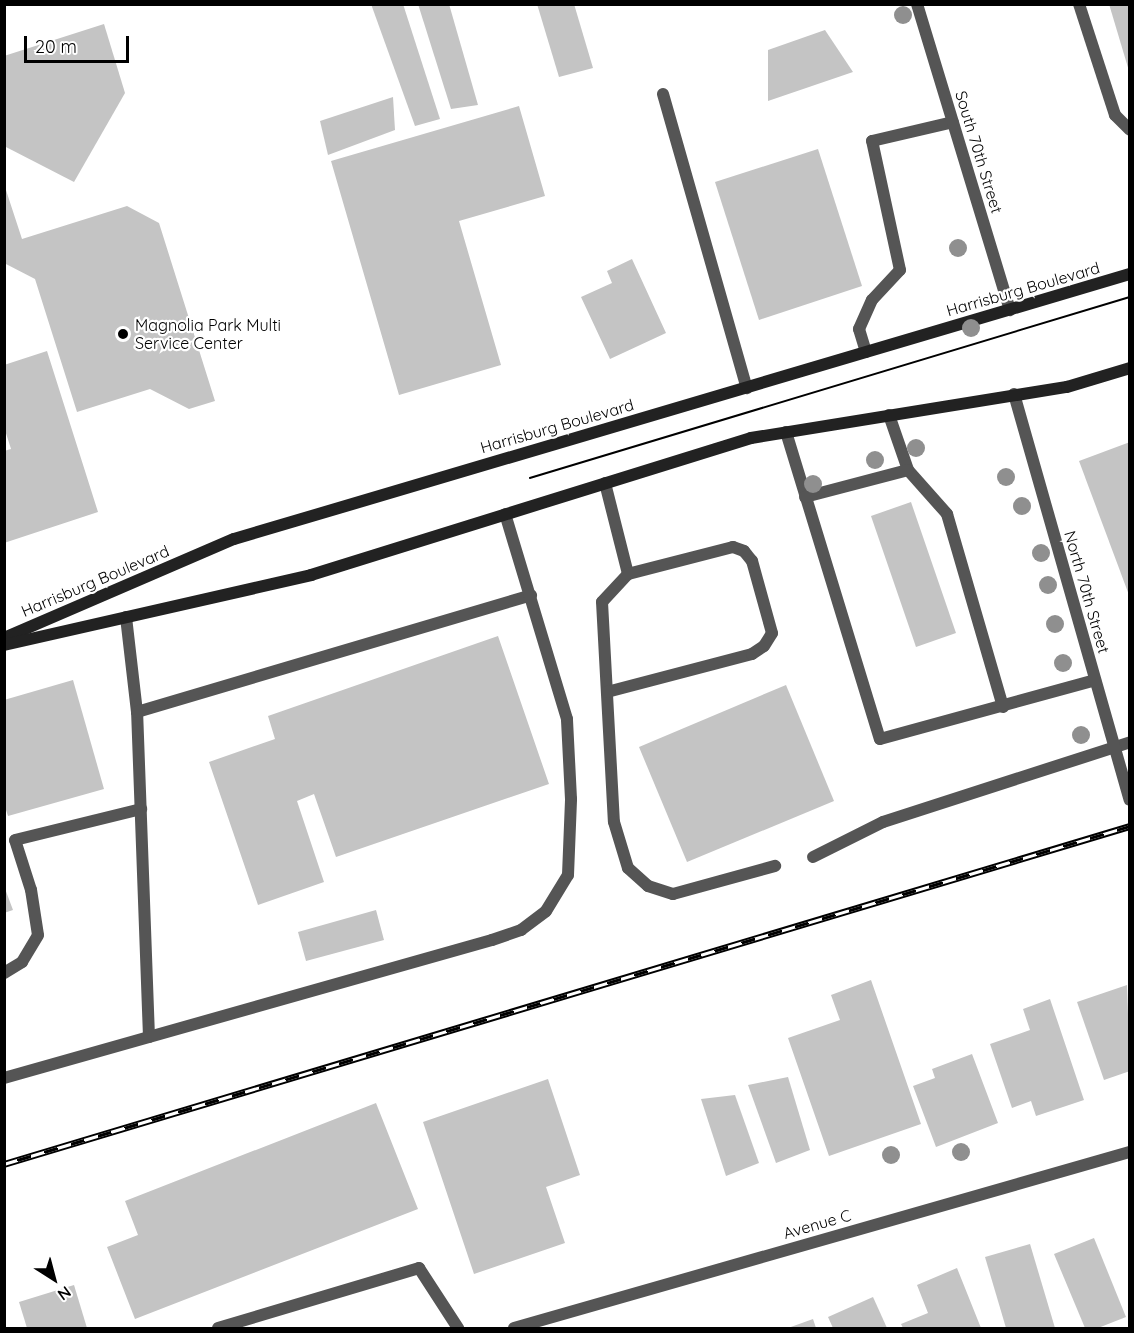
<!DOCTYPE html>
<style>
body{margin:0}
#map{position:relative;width:1134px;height:1333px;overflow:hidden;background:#fff;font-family:Quicksand,sans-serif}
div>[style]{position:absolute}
.building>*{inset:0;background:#c4c4c4}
.service>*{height:12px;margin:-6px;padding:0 6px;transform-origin:6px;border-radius:6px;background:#555}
.minor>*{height:12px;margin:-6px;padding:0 6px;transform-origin:6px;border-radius:6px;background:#555}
.secondary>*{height:12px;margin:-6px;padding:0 6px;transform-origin:6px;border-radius:6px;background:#222}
.tram>*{height:1.5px;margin:-0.75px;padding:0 0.75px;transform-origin:0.75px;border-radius:0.75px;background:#000}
.rail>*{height:7px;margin-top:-3.5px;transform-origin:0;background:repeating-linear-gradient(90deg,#fff 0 14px,#000 0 28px);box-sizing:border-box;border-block:2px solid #000}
.trees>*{width:18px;height:18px;margin:-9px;border-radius:50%;background:#8f8f8f}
.dots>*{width:16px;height:16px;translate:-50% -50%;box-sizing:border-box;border:3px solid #fff;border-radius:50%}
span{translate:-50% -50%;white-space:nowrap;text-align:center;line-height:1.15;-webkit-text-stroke:4.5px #fff;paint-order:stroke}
.street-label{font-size:16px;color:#000}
.poi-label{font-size:16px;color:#000}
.left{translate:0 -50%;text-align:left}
.frame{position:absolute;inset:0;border:6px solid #000;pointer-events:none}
.north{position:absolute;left:24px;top:1249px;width:60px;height:60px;-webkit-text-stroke:4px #fff;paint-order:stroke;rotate:144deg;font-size:16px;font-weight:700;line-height:24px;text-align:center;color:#000}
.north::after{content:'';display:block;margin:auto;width:21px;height:27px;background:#000;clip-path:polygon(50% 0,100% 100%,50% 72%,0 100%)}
.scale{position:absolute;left:24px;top:36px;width:105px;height:27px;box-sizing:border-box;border:3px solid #000;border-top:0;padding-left:8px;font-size:18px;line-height:21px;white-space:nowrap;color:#000;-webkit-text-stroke:4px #fff;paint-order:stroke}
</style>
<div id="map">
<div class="building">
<div style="clip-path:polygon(371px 4px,403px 4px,440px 119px,415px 126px)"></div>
<div style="clip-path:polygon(418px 4px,449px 4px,478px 105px,451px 109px)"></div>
<div style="clip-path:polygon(537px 4px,574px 4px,593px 68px,559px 77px)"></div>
<div style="clip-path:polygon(1109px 4px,1130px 4px,1130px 71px,1129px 71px)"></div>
<div style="clip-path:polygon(104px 24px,125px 93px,74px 182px,4px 146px,4px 56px)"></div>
<div style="clip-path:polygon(825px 30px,853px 72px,768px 101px,768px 50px)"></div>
<div style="clip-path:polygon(393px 97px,395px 130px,328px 155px,320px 121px)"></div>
<div style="clip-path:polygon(519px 106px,545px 196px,459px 221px,501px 365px,399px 395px,331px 161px)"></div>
<div style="clip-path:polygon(818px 149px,862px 286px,759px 320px,715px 182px)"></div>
<div style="clip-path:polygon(4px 184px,22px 239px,127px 206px,159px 223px,215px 401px,189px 409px,150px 389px,77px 412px,35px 279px,4px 263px)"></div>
<div style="clip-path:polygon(632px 259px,666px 333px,610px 359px,581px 297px,612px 283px,607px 271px)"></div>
<div style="clip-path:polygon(47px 351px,98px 512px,4px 543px,4px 451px,11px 449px,4px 427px,4px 365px)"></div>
<div style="clip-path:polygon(1130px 442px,1130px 595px,1129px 595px,1079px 461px)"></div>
<div style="clip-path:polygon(911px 502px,956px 633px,916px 647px,871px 516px)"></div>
<div style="clip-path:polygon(498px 636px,549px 784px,336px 857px,314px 794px,297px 801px,324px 882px,258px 905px,209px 762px,275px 739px,268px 716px)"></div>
<div style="clip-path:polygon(73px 680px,104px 789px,8px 816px,4px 804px,4px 700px)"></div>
<div style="clip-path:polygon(786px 685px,834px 801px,687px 862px,639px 747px)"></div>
<div style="clip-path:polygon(4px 886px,13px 910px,4px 913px)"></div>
<div style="clip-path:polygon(376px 910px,384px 940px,306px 961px,298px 932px)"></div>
<div style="clip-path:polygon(871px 980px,921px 1124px,829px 1156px,788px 1038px,840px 1020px,831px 995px)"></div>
<div style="clip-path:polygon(1127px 985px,1130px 1071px,1104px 1080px,1077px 1002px)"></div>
<div style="clip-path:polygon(1050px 999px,1084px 1100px,1036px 1116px,1031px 1101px,1012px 1108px,990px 1044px,1030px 1030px,1023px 1009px)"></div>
<div style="clip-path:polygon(972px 1054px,998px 1123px,936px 1147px,913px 1086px,935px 1078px,932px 1069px)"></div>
<div style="clip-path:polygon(788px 1077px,810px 1150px,776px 1163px,748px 1085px)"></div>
<div style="clip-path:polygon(548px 1079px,580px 1175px,546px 1187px,565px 1243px,474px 1274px,423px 1122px)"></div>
<div style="clip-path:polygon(735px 1095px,759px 1163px,726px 1176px,701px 1099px)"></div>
<div style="clip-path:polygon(376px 1103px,418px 1209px,135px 1319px,107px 1247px,138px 1235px,125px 1201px)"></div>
<div style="clip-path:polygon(1094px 1238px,1126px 1317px,1098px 1328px,1085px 1328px,1054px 1254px)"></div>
<div style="clip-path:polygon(1030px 1244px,1055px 1328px,1006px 1328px,985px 1257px)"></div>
<div style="clip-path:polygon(957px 1268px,981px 1328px,903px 1328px,901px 1324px,928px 1313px,917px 1285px)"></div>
<div style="clip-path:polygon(74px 1285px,87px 1328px,27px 1328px,19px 1302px)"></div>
<div style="clip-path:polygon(873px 1297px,887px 1328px,833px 1328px,828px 1317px)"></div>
<div style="clip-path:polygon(813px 1319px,816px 1328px,788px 1328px)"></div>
</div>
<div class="service">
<div style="left:1079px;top:4px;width:117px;rotate:72deg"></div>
<div style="left:1115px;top:115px;width:21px;rotate:45deg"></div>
<div style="left:663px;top:94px;width:306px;rotate:74.1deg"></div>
<div style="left:866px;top:352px;width:24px;rotate:-107deg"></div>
<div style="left:859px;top:329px;width:32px;rotate:-66deg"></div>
<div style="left:872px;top:300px;width:41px;rotate:-47deg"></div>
<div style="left:900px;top:270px;width:132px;rotate:-102.2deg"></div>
<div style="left:872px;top:141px;width:83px;rotate:-13.2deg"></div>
<div style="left:889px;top:415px;width:58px;rotate:70.9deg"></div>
<div style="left:908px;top:470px;width:59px;rotate:48.4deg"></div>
<div style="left:947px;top:514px;width:201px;rotate:73.8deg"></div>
<div style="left:786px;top:432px;width:321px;rotate:73deg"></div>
<div style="left:880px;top:739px;width:223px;rotate:-15.3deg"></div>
<div style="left:605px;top:483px;width:94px;rotate:75.8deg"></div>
<div style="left:628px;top:574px;width:38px;rotate:133deg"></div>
<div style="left:602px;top:602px;width:220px;rotate:86.9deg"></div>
<div style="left:614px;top:822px;width:48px;rotate:73.1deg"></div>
<div style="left:628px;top:868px;width:27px;rotate:42deg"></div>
<div style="left:648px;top:886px;width:26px;rotate:18deg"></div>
<div style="left:673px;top:894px;width:106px;rotate:-15.4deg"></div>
<div style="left:805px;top:497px;width:106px;rotate:-14.7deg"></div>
<div style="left:126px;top:617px;width:96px;rotate:83.4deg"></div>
<div style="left:607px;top:692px;width:150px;rotate:-14.7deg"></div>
<div style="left:752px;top:654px;width:14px;rotate:-34deg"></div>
<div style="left:764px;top:646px;width:15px;rotate:-58deg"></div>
<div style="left:772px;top:633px;width:75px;rotate:-105.5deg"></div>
<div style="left:752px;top:561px;width:13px;rotate:-129deg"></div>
<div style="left:744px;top:551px;width:12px;rotate:-160deg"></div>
<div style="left:733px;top:547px;width:108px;rotate:165.6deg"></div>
<div style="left:813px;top:857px;width:78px;rotate:-26.6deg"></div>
<div style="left:883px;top:822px;width:260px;rotate:-17.9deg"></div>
<div style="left:4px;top:973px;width:21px;rotate:-31deg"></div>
<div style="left:22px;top:962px;width:31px;rotate:-59deg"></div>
<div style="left:38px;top:935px;width:46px;rotate:-98.8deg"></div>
<div style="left:31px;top:890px;width:52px;rotate:-107.7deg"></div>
<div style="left:15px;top:840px;width:130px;rotate:-13.8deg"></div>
<div style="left:149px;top:1037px;width:325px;rotate:-92.1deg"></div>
<div style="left:137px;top:712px;width:411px;rotate:-16.5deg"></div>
<div style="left:4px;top:1078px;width:507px;rotate:-15.79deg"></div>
<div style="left:492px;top:940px;width:31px;rotate:-19deg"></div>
<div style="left:521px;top:930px;width:31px;rotate:-37deg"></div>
<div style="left:546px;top:911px;width:42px;rotate:-58.6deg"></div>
<div style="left:568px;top:875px;width:76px;rotate:-87.7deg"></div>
<div style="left:571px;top:799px;width:80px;rotate:-92.9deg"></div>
<div style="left:567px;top:719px;width:214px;rotate:-106.8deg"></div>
<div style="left:218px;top:1328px;width:210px;rotate:-16.6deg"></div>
<div style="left:419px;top:1268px;width:72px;rotate:57deg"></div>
</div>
<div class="minor">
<div style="left:917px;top:4px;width:320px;rotate:73.1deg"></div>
<div style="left:1014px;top:394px;width:422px;rotate:74.1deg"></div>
<div style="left:514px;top:1328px;width:641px;rotate:-15.95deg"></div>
</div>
<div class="secondary">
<div style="left:4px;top:638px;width:250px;rotate:-23.3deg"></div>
<div style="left:234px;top:539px;width:934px;rotate:-16.48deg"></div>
<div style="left:4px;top:645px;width:315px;rotate:-12.8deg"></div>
<div style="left:311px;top:575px;width:461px;rotate:-17.3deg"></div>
<div style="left:751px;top:438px;width:320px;rotate:-9.2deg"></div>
<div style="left:1067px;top:387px;width:66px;rotate:-16.8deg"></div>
</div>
<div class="tram">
<div style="left:530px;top:478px;width:627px;rotate:-16.79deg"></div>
</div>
<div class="rail">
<div style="left:4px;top:1164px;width:1176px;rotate:-16.71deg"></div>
</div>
<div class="trees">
<div style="left:903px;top:15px"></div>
<div style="left:958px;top:248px"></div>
<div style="left:971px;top:328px"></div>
<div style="left:916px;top:448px"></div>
<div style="left:875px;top:460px"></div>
<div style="left:1006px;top:477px"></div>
<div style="left:813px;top:484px"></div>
<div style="left:1022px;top:506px"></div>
<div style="left:1041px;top:553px"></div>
<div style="left:1048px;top:585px"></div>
<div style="left:1055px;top:624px"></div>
<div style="left:1063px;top:663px"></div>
<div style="left:1081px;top:735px"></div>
<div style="left:961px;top:1152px"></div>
<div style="left:891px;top:1155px"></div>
</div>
<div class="dots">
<div style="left:123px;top:334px;background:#000"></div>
</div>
<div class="street-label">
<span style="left:979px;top:152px;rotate:73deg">South 70th Street</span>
<span style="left:1023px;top:289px;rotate:-16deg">Harrisburg Boulevard</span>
<span style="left:557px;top:426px;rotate:-16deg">Harrisburg Boulevard</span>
<span style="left:95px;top:581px;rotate:-23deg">Harrisburg Boulevard</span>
<span style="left:1087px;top:592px;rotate:74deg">North 70th Street</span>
<span style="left:817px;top:1224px;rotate:-16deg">Avenue C</span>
</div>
<div class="poi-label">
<span class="left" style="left:135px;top:334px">Magnolia Park Multi<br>Service Center</span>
</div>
<div class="frame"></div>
<div class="north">N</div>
<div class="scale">20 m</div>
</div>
